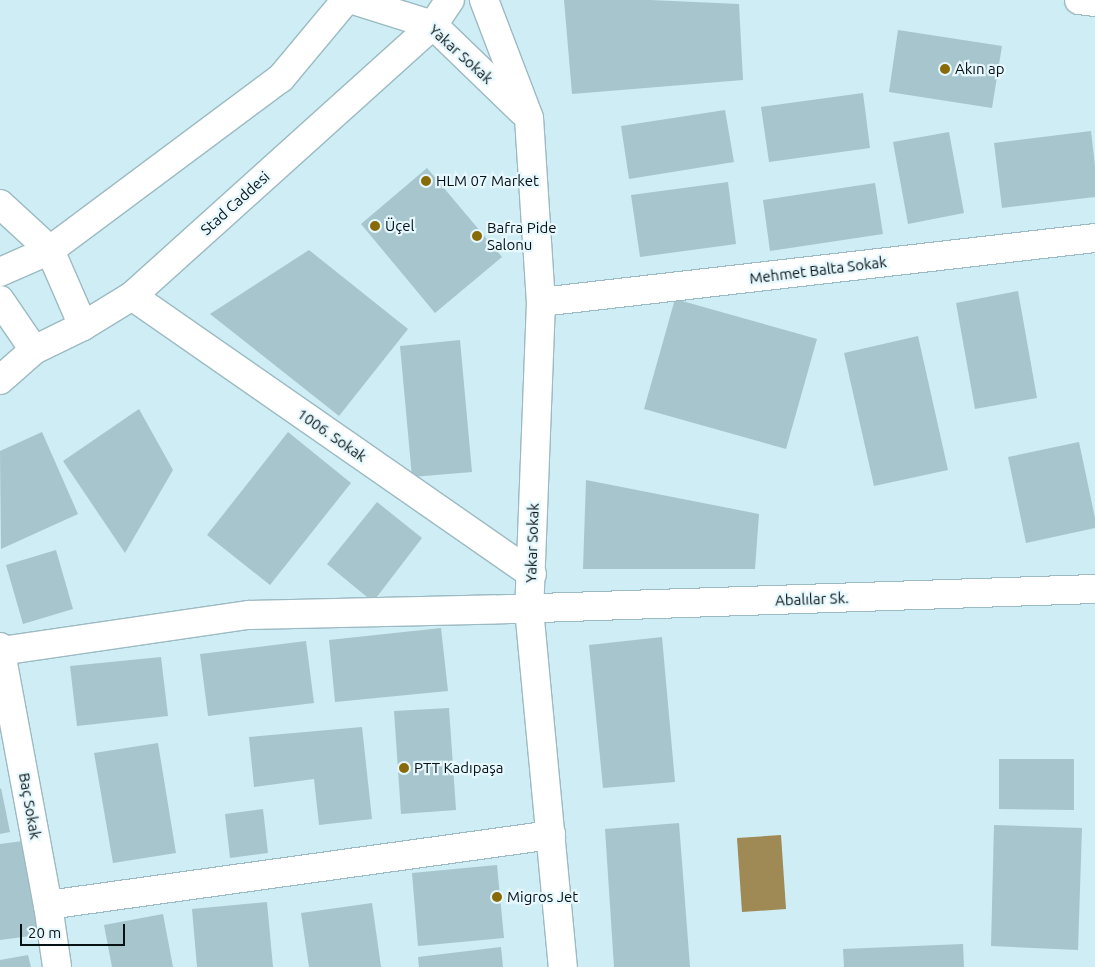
<!DOCTYPE html>
<meta charset="utf-8">
<style>
body{margin:0}
#map{position:relative;width:1095px;height:967px;overflow:hidden;background:#ceedf5;font-family:Ubuntu,sans-serif}
div>[style]{position:absolute}
.water>*{inset:0;background:#9f8a55}
.building>*{inset:0;background:#a7c5cd}
.roads{filter:drop-shadow(1px 0 #9cbac1) drop-shadow(-1px 0 #9cbac1) drop-shadow(0 1px #9cbac1) drop-shadow(0 -1px #9cbac1)}
.minor>*{height:28px;margin:-14px;padding:0 14px;transform-origin:14px;border-radius:14px;background:#fff}
.dots>*{width:14px;height:14px;translate:-50% -50%;box-sizing:border-box;border:2px solid #e6f8fd;border-radius:50%}
span{translate:-50% -50%;white-space:nowrap;text-align:center;line-height:1.15;-webkit-text-stroke:4.5px #e6f8fd;paint-order:stroke}
.street-label{font-size:15px;color:#071215}
.poi-label{font-size:15px;color:#071215}
.left{translate:0 -50%;text-align:left}
.scale{position:absolute;left:20px;top:924px;width:105px;height:22px;box-sizing:border-box;border:2px solid #071215;border-top:0;padding-left:6px;font-size:15px;line-height:18px;white-space:nowrap;color:#071215;-webkit-text-stroke:4px #e6f8fd;paint-order:stroke}
</style>
<div id="map">
<div class="water">
<div style="clip-path:polygon(781px 835px,786px 909px,742px 912px,737px 838px)"></div>
</div>
<div class="building">
<div style="clip-path:polygon(564px 0,650px 0,739px 4px,743px 80px,572px 94px)"></div>
<div style="clip-path:polygon(898px 30px,1002px 46px,992px 108px,889px 92px)"></div>
<div style="clip-path:polygon(863px 93px,870px 148px,769px 162px,761px 107px)"></div>
<div style="clip-path:polygon(725px 110px,734px 162px,629px 179px,621px 126px)"></div>
<div style="clip-path:polygon(1091px 131px,1095px 166px,1095px 197px,1002px 208px,994px 143px)"></div>
<div style="clip-path:polygon(949px 132px,964px 213px,908px 224px,893px 142px)"></div>
<div style="clip-path:polygon(427px 168px,502px 257px,435px 313px,361px 224px)"></div>
<div style="clip-path:polygon(728px 182px,736px 244px,640px 257px,631px 195px)"></div>
<div style="clip-path:polygon(875px 183px,883px 234px,770px 251px,763px 200px)"></div>
<div style="clip-path:polygon(309px 250px,408px 329px,339px 416px,210px 314px)"></div>
<div style="clip-path:polygon(1018px 291px,1037px 398px,975px 409px,956px 303px)"></div>
<div style="clip-path:polygon(675px 299px,817px 339px,786px 449px,644px 409px)"></div>
<div style="clip-path:polygon(918px 336px,948px 470px,874px 486px,844px 353px)"></div>
<div style="clip-path:polygon(460px 340px,472px 472px,412px 477px,400px 346px)"></div>
<div style="clip-path:polygon(139px 409px,173px 470px,125px 553px,63px 461px)"></div>
<div style="clip-path:polygon(42px 432px,78px 514px,1px 549px,0 451px)"></div>
<div style="clip-path:polygon(288px 432px,351px 483px,270px 585px,207px 535px)"></div>
<div style="clip-path:polygon(1079px 442px,1095px 518px,1095px 528px,1026px 543px,1008px 457px)"></div>
<div style="clip-path:polygon(586px 480px,759px 514px,755px 569px,583px 569px)"></div>
<div style="clip-path:polygon(377px 502px,422px 538px,373px 602px,327px 564px)"></div>
<div style="clip-path:polygon(56px 550px,73px 609px,23px 624px,6px 565px)"></div>
<div style="clip-path:polygon(441px 628px,448px 691px,335px 702px,329px 640px)"></div>
<div style="clip-path:polygon(662px 637px,675px 782px,603px 788px,589px 645px)"></div>
<div style="clip-path:polygon(306px 641px,314px 703px,208px 716px,200px 654px)"></div>
<div style="clip-path:polygon(161px 657px,168px 716px,77px 726px,70px 666px)"></div>
<div style="clip-path:polygon(449px 708px,456px 810px,401px 814px,394px 711px)"></div>
<div style="clip-path:polygon(362px 727px,372px 819px,319px 825px,314px 779px,254px 787px,249px 737px)"></div>
<div style="clip-path:polygon(158px 743px,176px 853px,113px 863px,94px 753px)"></div>
<div style="clip-path:polygon(999px 759px,1074px 759px,1074px 810px,999px 809px)"></div>
<div style="clip-path:polygon(1px 788px,10px 832px,0 834px,0 789px)"></div>
<div style="clip-path:polygon(263px 809px,268px 853px,230px 858px,225px 814px)"></div>
<div style="clip-path:polygon(679px 823px,690px 967px,614px 967px,605px 829px)"></div>
<div style="clip-path:polygon(994px 825px,1082px 828px,1078px 950px,991px 946px)"></div>
<div style="clip-path:polygon(23px 841px,38px 935px,0 940px,0 844px)"></div>
<div style="clip-path:polygon(497px 865px,504px 938px,418px 946px,412px 873px)"></div>
<div style="clip-path:polygon(267px 902px,273px 967px,197px 967px,192px 909px)"></div>
<div style="clip-path:polygon(372px 903px,381px 967px,309px 967px,301px 913px)"></div>
<div style="clip-path:polygon(163px 914px,173px 967px,112px 967px,104px 925px)"></div>
<div style="clip-path:polygon(963px 944px,964px 967px,844px 967px,843px 949px)"></div>
<div style="clip-path:polygon(501px 947px,503px 967px,419px 967px,418px 957px)"></div>
<div style="clip-path:polygon(28px 955px,31px 967px,0 967px,0 960px)"></div>
</div>
<div class="roads">
<div class="minor">
<div style="left:353px;top:0;width:84px;rotate:17.4deg"></div>
<div style="left:433px;top:25px;width:125px;rotate:44deg"></div>
<div style="left:484px;top:0;width:126px;rotate:69.1deg"></div>
<div style="left:529px;top:118px;width:184px;rotate:86.3deg"></div>
<div style="left:541px;top:302px;width:307px;rotate:92.2deg"></div>
<div style="left:529px;top:609px;width:360px;rotate:84.6deg"></div>
<div style="left:1079px;top:0;width:16px;rotate:7deg"></div>
<div style="left:0;top:204px;width:68px;rotate:42.6deg"></div>
<div style="left:50px;top:250px;width:83px;rotate:66.5deg"></div>
<div style="left:0;top:272px;width:55px;rotate:-23.7deg"></div>
<div style="left:50px;top:250px;width:288px;rotate:-36.7deg"></div>
<div style="left:281px;top:78px;width:102px;rotate:-50.2deg"></div>
<div style="left:132px;top:296px;width:487px;rotate:34.8deg"></div>
<div style="left:0;top:300px;width:60px;rotate:55.8deg"></div>
<div style="left:541px;top:302px;width:558px;rotate:-6.59deg"></div>
<div style="left:0;top:380px;width:45px;rotate:-41.4deg"></div>
<div style="left:34px;top:350px;width:55px;rotate:-26.1deg"></div>
<div style="left:83px;top:326px;width:57px;rotate:-31.5deg"></div>
<div style="left:132px;top:296px;width:405px;rotate:-42deg"></div>
<div style="left:433px;top:25px;width:30px;rotate:-56deg"></div>
<div style="left:0;top:647px;width:262px;rotate:79.5deg"></div>
<div style="left:48px;top:905px;width:63px;rotate:81.7deg"></div>
<div style="left:1px;top:651px;width:251px;rotate:-8.3deg"></div>
<div style="left:249px;top:615px;width:261px;rotate:-1.3deg"></div>
<div style="left:510px;top:609px;width:585px;rotate:-1.96deg"></div>
<div style="left:48px;top:905px;width:508px;rotate:-7.92deg"></div>
</div>
</div>
<div class="dots">
<div style="left:945px;top:69px;background:#896a08"></div>
<div style="left:426px;top:181px;background:#896a08"></div>
<div style="left:375px;top:226px;background:#896a08"></div>
<div style="left:477px;top:236px;background:#896a08"></div>
<div style="left:404px;top:768px;background:#896a08"></div>
<div style="left:497px;top:897px;background:#896a08"></div>
</div>
<div class="street-label">
<span style="left:461px;top:54px;rotate:42deg">Yakar Sokak</span>
<span style="left:235px;top:203px;rotate:-42deg">Stad Caddesi</span>
<span style="left:818px;top:270px;rotate:-7deg">Mehmet Balta Sokak</span>
<span style="left:332px;top:435px;rotate:35deg">1006. Sokak</span>
<span style="left:532px;top:543px;rotate:-88deg">Yakar Sokak</span>
<span style="left:812px;top:599px;rotate:-2deg">Abalılar Sk.</span>
<span style="left:30px;top:806px;rotate:80deg">Baç Sokak</span>
</div>
<div class="poi-label">
<span class="left" style="left:955px;top:69px">Akın ap</span>
<span class="left" style="left:436px;top:181px">HLM 07 Market</span>
<span class="left" style="left:385px;top:226px">Üçel</span>
<span class="left" style="left:487px;top:236px">Bafra Pide<br>Salonu</span>
<span class="left" style="left:414px;top:768px">PTT Kadıpaşa</span>
<span class="left" style="left:507px;top:897px">Migros Jet</span>
</div>
<div class="scale">20 m</div>
</div>
